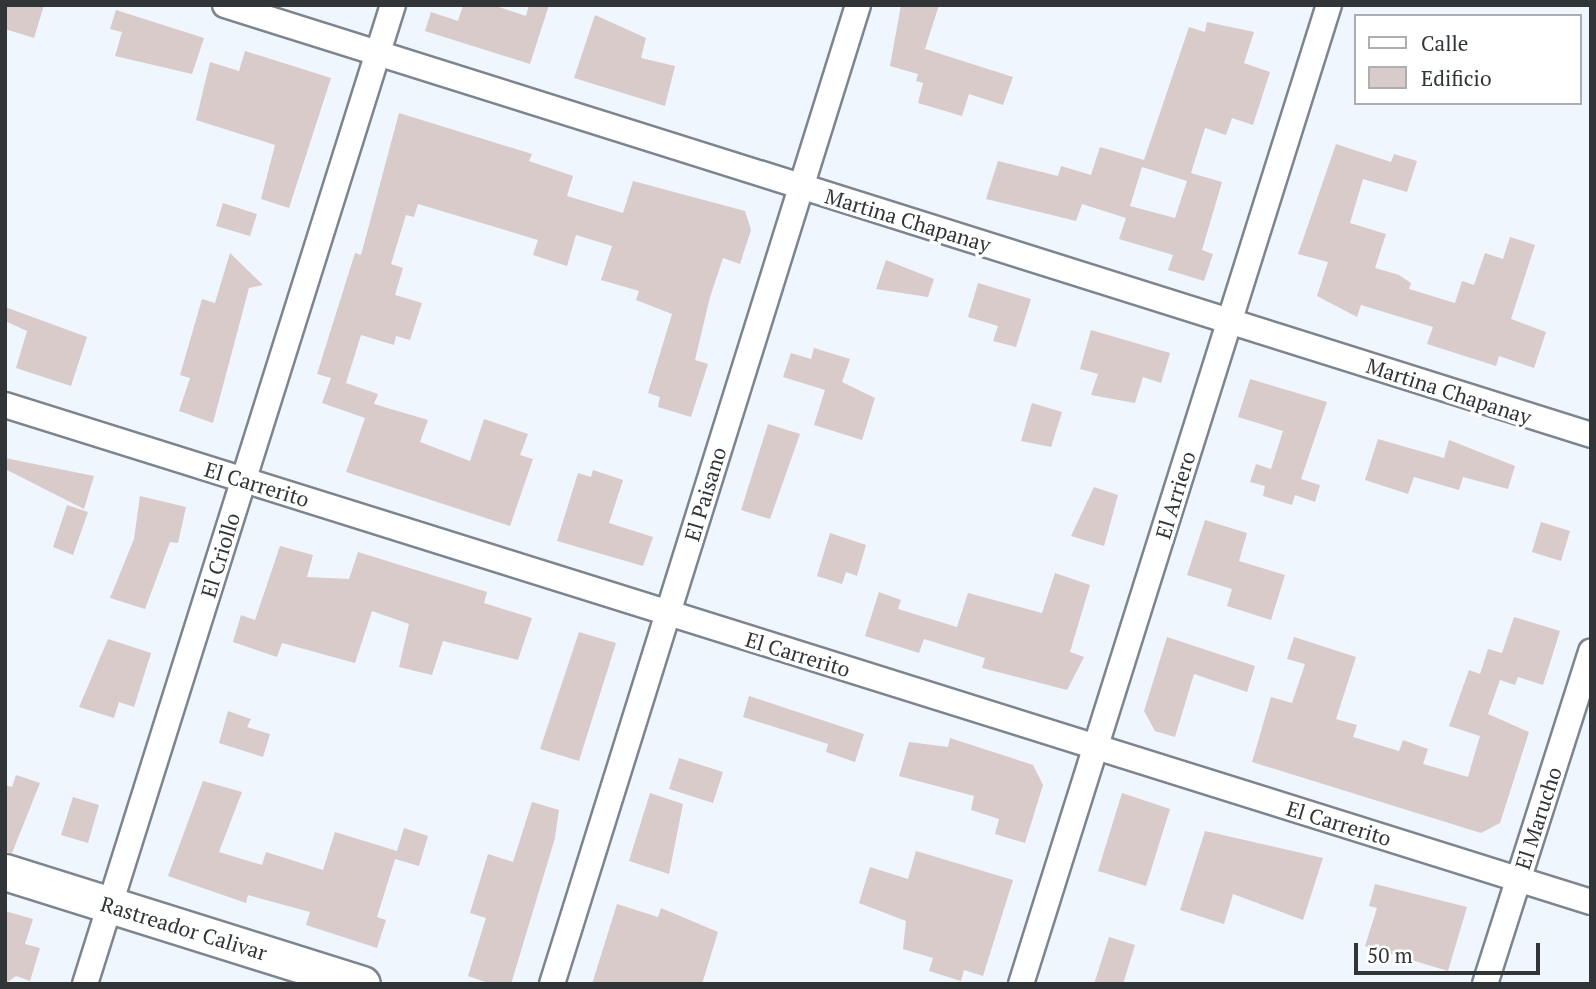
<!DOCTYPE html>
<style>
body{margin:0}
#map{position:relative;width:1596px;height:989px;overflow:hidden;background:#eff6fe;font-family:"PT Serif",serif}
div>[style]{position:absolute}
.building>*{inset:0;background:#d9cbc9}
.roads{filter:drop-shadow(2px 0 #7d858e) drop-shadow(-2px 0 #7d858e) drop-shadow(0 2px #7d858e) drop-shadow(0 -2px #7d858e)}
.minor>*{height:24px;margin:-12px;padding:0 12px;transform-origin:12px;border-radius:12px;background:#fff}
.secondary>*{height:35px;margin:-17.5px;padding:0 17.5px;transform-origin:17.5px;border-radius:17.5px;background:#fff}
span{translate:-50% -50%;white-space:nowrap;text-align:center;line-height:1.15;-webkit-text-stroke:7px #fff;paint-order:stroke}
.street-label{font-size:21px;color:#313538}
.frame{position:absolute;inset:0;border:7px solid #313538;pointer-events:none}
.legend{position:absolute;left:1354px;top:14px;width:228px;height:91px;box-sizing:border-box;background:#fff;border:2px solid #adaeaf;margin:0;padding:9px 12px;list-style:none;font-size:21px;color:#313538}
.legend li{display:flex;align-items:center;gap:14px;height:35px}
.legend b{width:35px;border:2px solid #adaeaf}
.scale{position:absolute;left:1354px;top:943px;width:186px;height:32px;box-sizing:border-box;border:4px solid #313538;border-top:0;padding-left:9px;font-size:21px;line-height:24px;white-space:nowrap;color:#313538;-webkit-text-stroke:5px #fff;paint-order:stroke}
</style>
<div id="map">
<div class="building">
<div style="clip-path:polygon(5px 5px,44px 5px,34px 38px,5px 29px)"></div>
<div style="clip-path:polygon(463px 5px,493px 5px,526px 16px,529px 5px,549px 5px,530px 64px,425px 31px,431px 12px,458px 21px)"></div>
<div style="clip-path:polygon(901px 5px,939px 5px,925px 49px,1013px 77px,1003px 105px,969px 94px,962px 116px,918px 103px,923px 83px,916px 81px,918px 74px,890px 66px)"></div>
<div style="clip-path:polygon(116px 10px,204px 38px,192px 74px,115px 56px,122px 32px,110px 29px)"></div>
<div style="clip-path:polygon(595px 15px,646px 38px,641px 58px,675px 66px,665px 106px,574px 78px)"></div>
<div style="clip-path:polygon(evenodd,1207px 22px,1254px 32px,1244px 63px,1270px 72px,1253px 125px,1232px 118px,1226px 135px,1205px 128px,1191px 173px,1222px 182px,1202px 250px,1213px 254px,1204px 281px,1168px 270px,1173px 255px,1119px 239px,1126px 218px,1082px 204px,1076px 221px,986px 199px,998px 161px,1058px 176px,1061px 166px,1091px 175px,1100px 147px,1144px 160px,1189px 27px,1205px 32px,1207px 22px,1142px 167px,1187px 181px,1175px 218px,1130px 206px,1142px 167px)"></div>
<div style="clip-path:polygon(245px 51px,331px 78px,289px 208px,261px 199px,275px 145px,196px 120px,210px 62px,239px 71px)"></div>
<div style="clip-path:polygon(399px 113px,532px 154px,529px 161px,573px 176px,567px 196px,623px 213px,633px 181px,745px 211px,751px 230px,740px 264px,723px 258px,710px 297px,695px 360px,708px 364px,691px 417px,658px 407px,660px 397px,648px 393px,672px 314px,636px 300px,639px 291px,601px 280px,612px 246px,576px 235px,567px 266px,533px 255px,538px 240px,418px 204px,414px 217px,406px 215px,391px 264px,403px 268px,395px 295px,422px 303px,410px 340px,396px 336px,394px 345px,361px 335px,346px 383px,378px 394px,374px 404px,428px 420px,420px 442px,470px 461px,484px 419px,528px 434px,520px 455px,533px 459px,510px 526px,346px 472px,365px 418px,322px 403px,331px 378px,317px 374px,355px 253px,361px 255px)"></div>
<div style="clip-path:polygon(1336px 144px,1391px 162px,1394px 154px,1417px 161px,1407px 192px,1363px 179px,1350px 223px,1386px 234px,1375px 268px,1399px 275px,1411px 283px,1409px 289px,1455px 303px,1462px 281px,1474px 285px,1485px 253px,1503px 259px,1510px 237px,1535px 245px,1511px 319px,1546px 332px,1534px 368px,1499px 356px,1496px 366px,1427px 344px,1433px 327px,1361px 305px,1357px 317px,1317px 296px,1328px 262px,1298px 254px)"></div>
<div style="clip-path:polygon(223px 203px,257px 214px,250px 236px,216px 226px)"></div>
<div style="clip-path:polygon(230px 253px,263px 285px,249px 288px,213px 423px,179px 411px,190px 378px,180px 375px,202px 299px,215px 303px)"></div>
<div style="clip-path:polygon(886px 260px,934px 279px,928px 297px,876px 289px)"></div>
<div style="clip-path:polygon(978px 283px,1031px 299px,1016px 347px,993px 341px,998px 326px,968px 317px)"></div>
<div style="clip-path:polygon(5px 307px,87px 337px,71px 386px,16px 368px,27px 331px,5px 321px)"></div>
<div style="clip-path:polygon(1091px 330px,1170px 353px,1161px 383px,1143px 377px,1135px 403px,1091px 395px,1098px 374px,1080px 369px)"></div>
<div style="clip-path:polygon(814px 348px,850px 359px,842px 382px,875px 398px,862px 440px,814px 425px,825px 390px,783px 377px,791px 353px,811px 359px)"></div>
<div style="clip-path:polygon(1250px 379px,1327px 402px,1301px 479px,1320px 485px,1315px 502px,1295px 495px,1292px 505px,1263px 496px,1265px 486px,1250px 482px,1256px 464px,1271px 469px,1283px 431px,1238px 417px)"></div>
<div style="clip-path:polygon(1032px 403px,1062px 412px,1051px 447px,1021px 441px)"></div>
<div style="clip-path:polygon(768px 424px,800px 434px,770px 519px,741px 510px)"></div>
<div style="clip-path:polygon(1378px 439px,1444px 458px,1449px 440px,1515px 466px,1508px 489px,1463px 477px,1459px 490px,1414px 477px,1408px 494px,1365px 480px)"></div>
<div style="clip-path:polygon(5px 458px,94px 476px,84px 509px,5px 469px)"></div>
<div style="clip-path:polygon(593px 470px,623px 480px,609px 523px,653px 537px,643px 566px,557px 541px,578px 473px,591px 477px)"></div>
<div style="clip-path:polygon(1094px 487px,1118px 495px,1104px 546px,1071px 536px)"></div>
<div style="clip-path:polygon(140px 496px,186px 507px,178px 543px,170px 542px,145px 609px,110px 598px,134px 539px)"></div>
<div style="clip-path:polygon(67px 505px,88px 512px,73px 555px,53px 547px)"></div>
<div style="clip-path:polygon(1205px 520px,1247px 533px,1239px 561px,1285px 575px,1271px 620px,1227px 606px,1232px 589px,1187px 575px)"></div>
<div style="clip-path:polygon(1541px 522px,1570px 531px,1561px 561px,1532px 552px)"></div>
<div style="clip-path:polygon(830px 533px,866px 545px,857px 576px,846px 572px,842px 584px,817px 576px)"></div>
<div style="clip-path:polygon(280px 546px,313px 555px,307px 577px,349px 579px,358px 552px,487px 592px,484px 603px,532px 618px,518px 660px,443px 641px,432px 675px,399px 667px,409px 624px,372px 611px,355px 663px,282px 643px,277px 657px,233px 642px,241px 615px,255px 620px)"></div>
<div style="clip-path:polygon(1055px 573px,1090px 585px,1070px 652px,1084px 657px,1067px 690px,982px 668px,985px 658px,924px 639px,919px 653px,865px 636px,879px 592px,901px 600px,898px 609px,957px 627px,968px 593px,1042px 613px)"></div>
<div style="clip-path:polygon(1514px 617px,1560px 631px,1543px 685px,1518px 677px,1515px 685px,1500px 680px,1488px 714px,1529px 732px,1500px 823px,1481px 833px,1252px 762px,1271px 697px,1292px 703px,1305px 664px,1287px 659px,1294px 637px,1356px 657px,1336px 719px,1357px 725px,1353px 737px,1399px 751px,1403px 740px,1428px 749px,1423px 764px,1468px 777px,1480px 736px,1449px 726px,1469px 670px,1480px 674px,1488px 649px,1502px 653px)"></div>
<div style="clip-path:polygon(579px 632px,616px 643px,579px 761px,540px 749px)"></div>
<div style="clip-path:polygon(1167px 637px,1255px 666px,1247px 692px,1194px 674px,1175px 737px,1155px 731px,1144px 711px)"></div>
<div style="clip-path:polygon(108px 639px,151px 653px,134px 707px,119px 702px,114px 718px,79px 707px)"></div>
<div style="clip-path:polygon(749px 696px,864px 734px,855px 762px,826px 752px,828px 744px,743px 717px)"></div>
<div style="clip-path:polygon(228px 711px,251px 719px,247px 727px,270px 734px,263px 757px,219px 743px)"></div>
<div style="clip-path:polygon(950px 738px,1033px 765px,1043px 785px,1025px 843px,995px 834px,999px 819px,971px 810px,974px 796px,899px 776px,909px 742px,948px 747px)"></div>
<div style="clip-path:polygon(679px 758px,723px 772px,713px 803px,669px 789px)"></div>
<div style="clip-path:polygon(16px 775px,40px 783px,12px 853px,5px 852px,5px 785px,12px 787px)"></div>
<div style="clip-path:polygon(203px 781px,242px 792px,219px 852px,262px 865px,266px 852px,323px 870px,335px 832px,397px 851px,404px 828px,428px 836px,419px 866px,395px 859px,377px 917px,386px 920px,377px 948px,306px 925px,310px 912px,248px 895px,246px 903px,168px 876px)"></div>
<div style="clip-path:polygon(650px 793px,683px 804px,669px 874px,629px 861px)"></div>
<div style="clip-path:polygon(1122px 793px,1170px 809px,1146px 886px,1098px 871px)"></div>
<div style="clip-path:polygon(73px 797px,99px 805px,88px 843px,61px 835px)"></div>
<div style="clip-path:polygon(532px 802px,559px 810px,555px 838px,511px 984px,491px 984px,468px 976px,486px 918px,470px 913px,488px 854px,513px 862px)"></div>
<div style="clip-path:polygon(1205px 831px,1323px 858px,1303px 920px,1233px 894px,1224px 924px,1180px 910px)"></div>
<div style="clip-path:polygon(916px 851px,1013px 880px,983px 976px,964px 970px,961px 981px,929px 971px,933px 958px,903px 949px,906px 921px,859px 903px,870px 867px,908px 879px)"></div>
<div style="clip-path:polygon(1375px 884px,1467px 907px,1448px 971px,1365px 946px,1377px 908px,1369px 906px)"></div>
<div style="clip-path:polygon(617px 904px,658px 917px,661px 908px,718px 932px,702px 984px,592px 984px)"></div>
<div style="clip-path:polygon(5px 911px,33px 919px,25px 944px,40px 948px,30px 981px,16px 976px,5px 984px)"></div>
<div style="clip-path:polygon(1109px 937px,1135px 945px,1123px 984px,1094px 984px)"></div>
</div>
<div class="roads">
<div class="minor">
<div style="left:225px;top:5px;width:1432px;rotate:17.47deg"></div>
<div style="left:5px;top:405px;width:1662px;rotate:17.4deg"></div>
<div style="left:85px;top:984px;width:1026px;rotate:-72.54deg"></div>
<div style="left:552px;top:984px;width:1026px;rotate:-72.64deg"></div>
<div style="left:1021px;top:984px;width:1026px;rotate:-72.54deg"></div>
<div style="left:1485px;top:984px;width:349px;rotate:-72.3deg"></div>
</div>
<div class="secondary">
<div style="left:5px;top:872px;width:374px;rotate:17.4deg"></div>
</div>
</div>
<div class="street-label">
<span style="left:908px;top:220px;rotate:17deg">Martina Chapanay</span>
<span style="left:1449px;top:391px;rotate:18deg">Martina Chapanay</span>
<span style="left:257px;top:484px;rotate:17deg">El Carrerito</span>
<span style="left:705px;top:494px;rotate:-73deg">El Paisano</span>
<span style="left:1175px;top:495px;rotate:-73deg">El Arriero</span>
<span style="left:220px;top:555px;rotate:-73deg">El Criollo</span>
<span style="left:798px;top:654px;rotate:17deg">El Carrerito</span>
<span style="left:1538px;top:818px;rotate:-72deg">El Marucho</span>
<span style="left:1339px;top:823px;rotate:17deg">El Carrerito</span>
<span style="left:184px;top:928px;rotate:17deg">Rastreador Calivar</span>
</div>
<div class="frame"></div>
<ul class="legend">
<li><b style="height:9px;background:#fff"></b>Calle</li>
<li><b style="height:19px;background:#d9cbc9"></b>Edificio</li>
</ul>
<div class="scale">50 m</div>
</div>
